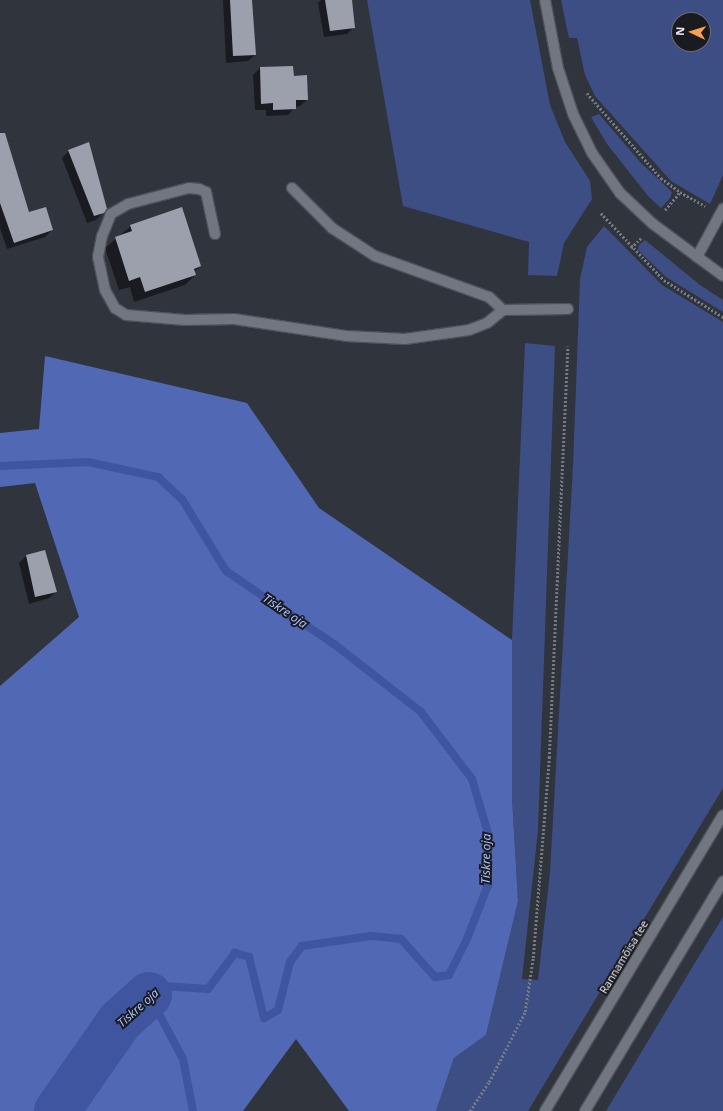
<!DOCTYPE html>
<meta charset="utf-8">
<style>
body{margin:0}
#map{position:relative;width:723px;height:1111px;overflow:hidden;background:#30343d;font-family:"Noto Sans",sans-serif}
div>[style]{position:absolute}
.green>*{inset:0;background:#3d4e85}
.forest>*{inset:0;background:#5168b4}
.shadow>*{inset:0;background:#0007}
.stream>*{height:8px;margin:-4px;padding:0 4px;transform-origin:4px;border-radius:4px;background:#3f559f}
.river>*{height:46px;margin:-23px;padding:0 23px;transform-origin:23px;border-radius:23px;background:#3f559f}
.building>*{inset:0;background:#9ba0ac}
.path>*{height:2.5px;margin-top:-1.25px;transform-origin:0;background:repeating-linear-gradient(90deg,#777b83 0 2px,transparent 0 4px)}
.roads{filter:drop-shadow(1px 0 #4e5159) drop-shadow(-1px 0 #4e5159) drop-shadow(0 1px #4e5159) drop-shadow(0 -1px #4e5159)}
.lane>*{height:10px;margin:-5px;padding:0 5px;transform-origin:5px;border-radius:5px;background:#717681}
.street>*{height:10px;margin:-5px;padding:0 5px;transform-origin:5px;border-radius:5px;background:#717681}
.secondary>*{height:10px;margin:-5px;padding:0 5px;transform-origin:5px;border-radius:5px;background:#717681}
span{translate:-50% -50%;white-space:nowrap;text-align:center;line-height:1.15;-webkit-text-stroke:4px #1a1b20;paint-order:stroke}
.street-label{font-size:11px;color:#e8ebf1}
.water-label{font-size:12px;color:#a9bffd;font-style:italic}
.north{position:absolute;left:671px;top:12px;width:40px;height:40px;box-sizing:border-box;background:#1a1b20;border:1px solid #6c6e74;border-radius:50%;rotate:274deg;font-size:11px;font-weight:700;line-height:16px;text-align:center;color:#e8ebf1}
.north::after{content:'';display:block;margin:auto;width:14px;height:18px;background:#fa9f4f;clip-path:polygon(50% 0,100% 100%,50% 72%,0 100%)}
</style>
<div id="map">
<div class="green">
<div style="clip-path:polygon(367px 0,530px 0,550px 105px,565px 142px,590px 181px,592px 199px,564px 243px,557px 276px,528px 275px,529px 242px,403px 206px)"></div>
<div style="clip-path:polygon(evenodd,561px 0,723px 0,723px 175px,710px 204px,671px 181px,595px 96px,585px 75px,577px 38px,569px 38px,561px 0,679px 20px,703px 20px,703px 44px,679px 44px,679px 20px)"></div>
<div style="clip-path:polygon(599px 114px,641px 163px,672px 192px,670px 198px,661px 208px,648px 196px,607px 144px,591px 117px)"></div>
<div style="clip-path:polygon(604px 226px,662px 285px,723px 322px,723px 788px,528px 1111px,436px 1111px,454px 1058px,486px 1035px,518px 901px,512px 797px,512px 640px,525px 343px,555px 346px,538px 830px,522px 979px,538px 980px,550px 872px,573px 466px,580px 279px,587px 247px)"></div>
<div style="clip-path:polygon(645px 240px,700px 285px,723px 300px,723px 312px,666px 277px,638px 250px,639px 245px)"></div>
<div style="clip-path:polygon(723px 917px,723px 1111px,606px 1111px,693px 966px)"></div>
</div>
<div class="forest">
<div style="clip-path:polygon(45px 356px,247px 403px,319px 508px,512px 640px,512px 797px,518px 901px,486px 1035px,454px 1058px,436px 1111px,349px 1111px,296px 1039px,243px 1111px,0 1111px,0 686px,79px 617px,35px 483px,0 487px,0 433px,39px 429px)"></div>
</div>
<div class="shadow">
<div style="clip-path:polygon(223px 0,251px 0,255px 55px,248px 61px,226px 63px)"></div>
<div style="clip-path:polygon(321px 0,351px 0,354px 27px,347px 34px,324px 37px,318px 3px)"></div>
<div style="clip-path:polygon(260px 68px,307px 100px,300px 106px,295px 107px,288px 115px,266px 116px,266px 110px,255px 110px,253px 75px)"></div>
<div style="clip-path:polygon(69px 151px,104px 212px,96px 220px,87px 223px,62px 158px)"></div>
<div style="clip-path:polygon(0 172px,29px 214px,52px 230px,45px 237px,7px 249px,0 228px)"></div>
<div style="clip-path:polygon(131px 226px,200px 266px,194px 272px,195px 275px,185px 285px,134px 302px,130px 287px,119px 290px,105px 248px)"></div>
<div style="clip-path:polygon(45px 551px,56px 592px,49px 598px,29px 604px,19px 563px,26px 556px)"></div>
</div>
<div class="stream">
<div style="left:0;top:466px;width:88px;rotate:-2.6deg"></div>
<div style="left:88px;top:462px;width:72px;rotate:12.1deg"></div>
<div style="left:158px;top:477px;width:33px;rotate:43deg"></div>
<div style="left:182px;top:499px;width:84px;rotate:58.6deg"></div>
<div style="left:226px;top:571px;width:130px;rotate:34.1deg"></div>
<div style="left:334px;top:644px;width:110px;rotate:38deg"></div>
<div style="left:421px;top:712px;width:84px;rotate:52.7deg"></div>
<div style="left:472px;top:779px;width:56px;rotate:73.5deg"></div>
<div style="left:488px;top:833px;width:52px;rotate:90deg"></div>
<div style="left:488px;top:885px;width:58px;rotate:111.3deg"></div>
<div style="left:467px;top:939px;width:40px;rotate:116.6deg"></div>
<div style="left:449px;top:975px;width:14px;rotate:172deg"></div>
<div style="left:435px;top:977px;width:51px;rotate:-131.8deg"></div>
<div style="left:401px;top:939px;width:30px;rotate:-174deg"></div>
<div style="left:371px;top:936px;width:70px;rotate:171.8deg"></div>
<div style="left:302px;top:946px;width:20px;rotate:127deg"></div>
<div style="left:290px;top:962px;width:49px;rotate:104deg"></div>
<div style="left:278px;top:1010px;width:16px;rotate:150deg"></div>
<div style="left:264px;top:1018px;width:63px;rotate:-103.8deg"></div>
<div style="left:249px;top:957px;width:15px;rotate:-164deg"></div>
<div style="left:235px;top:953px;width:45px;rotate:126.9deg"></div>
<div style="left:208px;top:989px;width:46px;rotate:-176.3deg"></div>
<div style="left:162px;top:986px;width:16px;rotate:145deg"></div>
<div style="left:149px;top:995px;width:72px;rotate:62deg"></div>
<div style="left:183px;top:1059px;width:53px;rotate:79.1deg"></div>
</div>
<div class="river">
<div style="left:57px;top:1111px;width:110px;rotate:-55deg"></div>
<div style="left:120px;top:1021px;width:39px;rotate:-42deg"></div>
</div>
<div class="building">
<div style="clip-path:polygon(230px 0,252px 0,256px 55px,233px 56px)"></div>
<div style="clip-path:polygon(325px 0,352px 0,355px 28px,330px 31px)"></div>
<div style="clip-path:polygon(293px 66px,294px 76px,307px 75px,308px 100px,296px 100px,296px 109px,273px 110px,273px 103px,261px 104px,260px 67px)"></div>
<div style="clip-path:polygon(0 133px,5px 133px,29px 212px,46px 207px,53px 230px,14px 243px,0 203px)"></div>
<div style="clip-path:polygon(89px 142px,107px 209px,104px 213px,94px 216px,68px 150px)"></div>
<div style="clip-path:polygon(182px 207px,201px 266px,194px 269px,196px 275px,145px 292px,140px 277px,129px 281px,115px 237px,132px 231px,130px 225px)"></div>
<div style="clip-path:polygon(45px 550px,57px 592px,35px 597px,26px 555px)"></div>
</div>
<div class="path">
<div style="left:587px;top:93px;width:113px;rotate:49deg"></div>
<div style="left:661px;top:178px;width:24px;rotate:36deg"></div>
<div style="left:680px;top:192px;width:29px;rotate:29deg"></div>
<div style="left:665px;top:210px;width:23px;rotate:-50deg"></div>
<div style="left:601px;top:213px;width:92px;rotate:46.8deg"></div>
<div style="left:664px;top:280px;width:70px;rotate:32.1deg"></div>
<div style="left:631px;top:248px;width:14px;rotate:-45deg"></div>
<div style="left:470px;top:1111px;width:35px;rotate:-57deg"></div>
<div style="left:489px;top:1082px;width:79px;rotate:-62.8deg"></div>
<div style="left:525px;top:1012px;width:55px;rotate:-81.6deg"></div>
<div style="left:533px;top:958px;width:201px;rotate:-85.4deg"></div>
<div style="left:549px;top:758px;width:412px;rotate:-87.4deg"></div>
</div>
<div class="roads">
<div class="lane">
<div style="left:292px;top:188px;width:57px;rotate:45deg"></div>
<div style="left:332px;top:228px;width:51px;rotate:33.1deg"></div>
<div style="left:375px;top:256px;width:121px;rotate:19.8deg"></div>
<div style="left:489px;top:297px;width:19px;rotate:43deg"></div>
<div style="left:215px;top:234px;width:43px;rotate:-102.1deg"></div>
<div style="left:206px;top:192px;width:8px;rotate:-157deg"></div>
<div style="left:199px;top:189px;width:10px;rotate:-174deg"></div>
<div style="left:189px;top:188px;width:63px;rotate:165.3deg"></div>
<div style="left:128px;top:204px;width:20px;rotate:150deg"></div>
<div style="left:111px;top:214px;width:24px;rotate:112deg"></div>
<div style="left:102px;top:236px;width:21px;rotate:101deg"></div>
<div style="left:98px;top:257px;width:34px;rotate:78deg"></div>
<div style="left:105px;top:290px;width:21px;rotate:61deg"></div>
<div style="left:115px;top:308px;width:13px;rotate:32deg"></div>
<div style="left:126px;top:315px;width:59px;rotate:4.8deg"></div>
<div style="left:185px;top:320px;width:49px;rotate:-1.2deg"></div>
<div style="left:234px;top:319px;width:113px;rotate:8.6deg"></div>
<div style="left:346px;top:336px;width:59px;rotate:2.9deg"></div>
<div style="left:405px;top:339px;width:65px;rotate:-8deg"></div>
<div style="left:469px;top:330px;width:19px;rotate:-21deg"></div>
<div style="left:487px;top:323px;width:21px;rotate:-39deg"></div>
<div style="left:503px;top:310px;width:65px;rotate:-0.9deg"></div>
<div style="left:697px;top:257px;width:55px;rotate:-61.6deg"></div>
</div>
<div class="street">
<div style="left:545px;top:0;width:69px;rotate:79.2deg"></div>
<div style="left:558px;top:68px;width:48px;rotate:71.9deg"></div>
<div style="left:573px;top:114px;width:43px;rotate:64deg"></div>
<div style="left:592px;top:153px;width:49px;rotate:55deg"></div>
<div style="left:620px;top:193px;width:45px;rotate:43.2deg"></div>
<div style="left:653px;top:224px;width:87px;rotate:36.6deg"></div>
</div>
<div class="secondary">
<div style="left:545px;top:1111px;width:345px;rotate:-59deg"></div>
<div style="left:585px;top:1111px;width:268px;rotate:-59deg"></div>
</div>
</div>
<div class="street-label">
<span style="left:624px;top:957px;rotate:-59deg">Rannamõisa tee</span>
</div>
<div class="water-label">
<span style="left:285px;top:611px;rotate:34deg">Tiskre oja</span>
<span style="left:486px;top:859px;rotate:-89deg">Tiskre oja</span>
<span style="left:138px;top:1008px;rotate:-42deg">Tiskre oja</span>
</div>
<div class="north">N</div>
</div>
